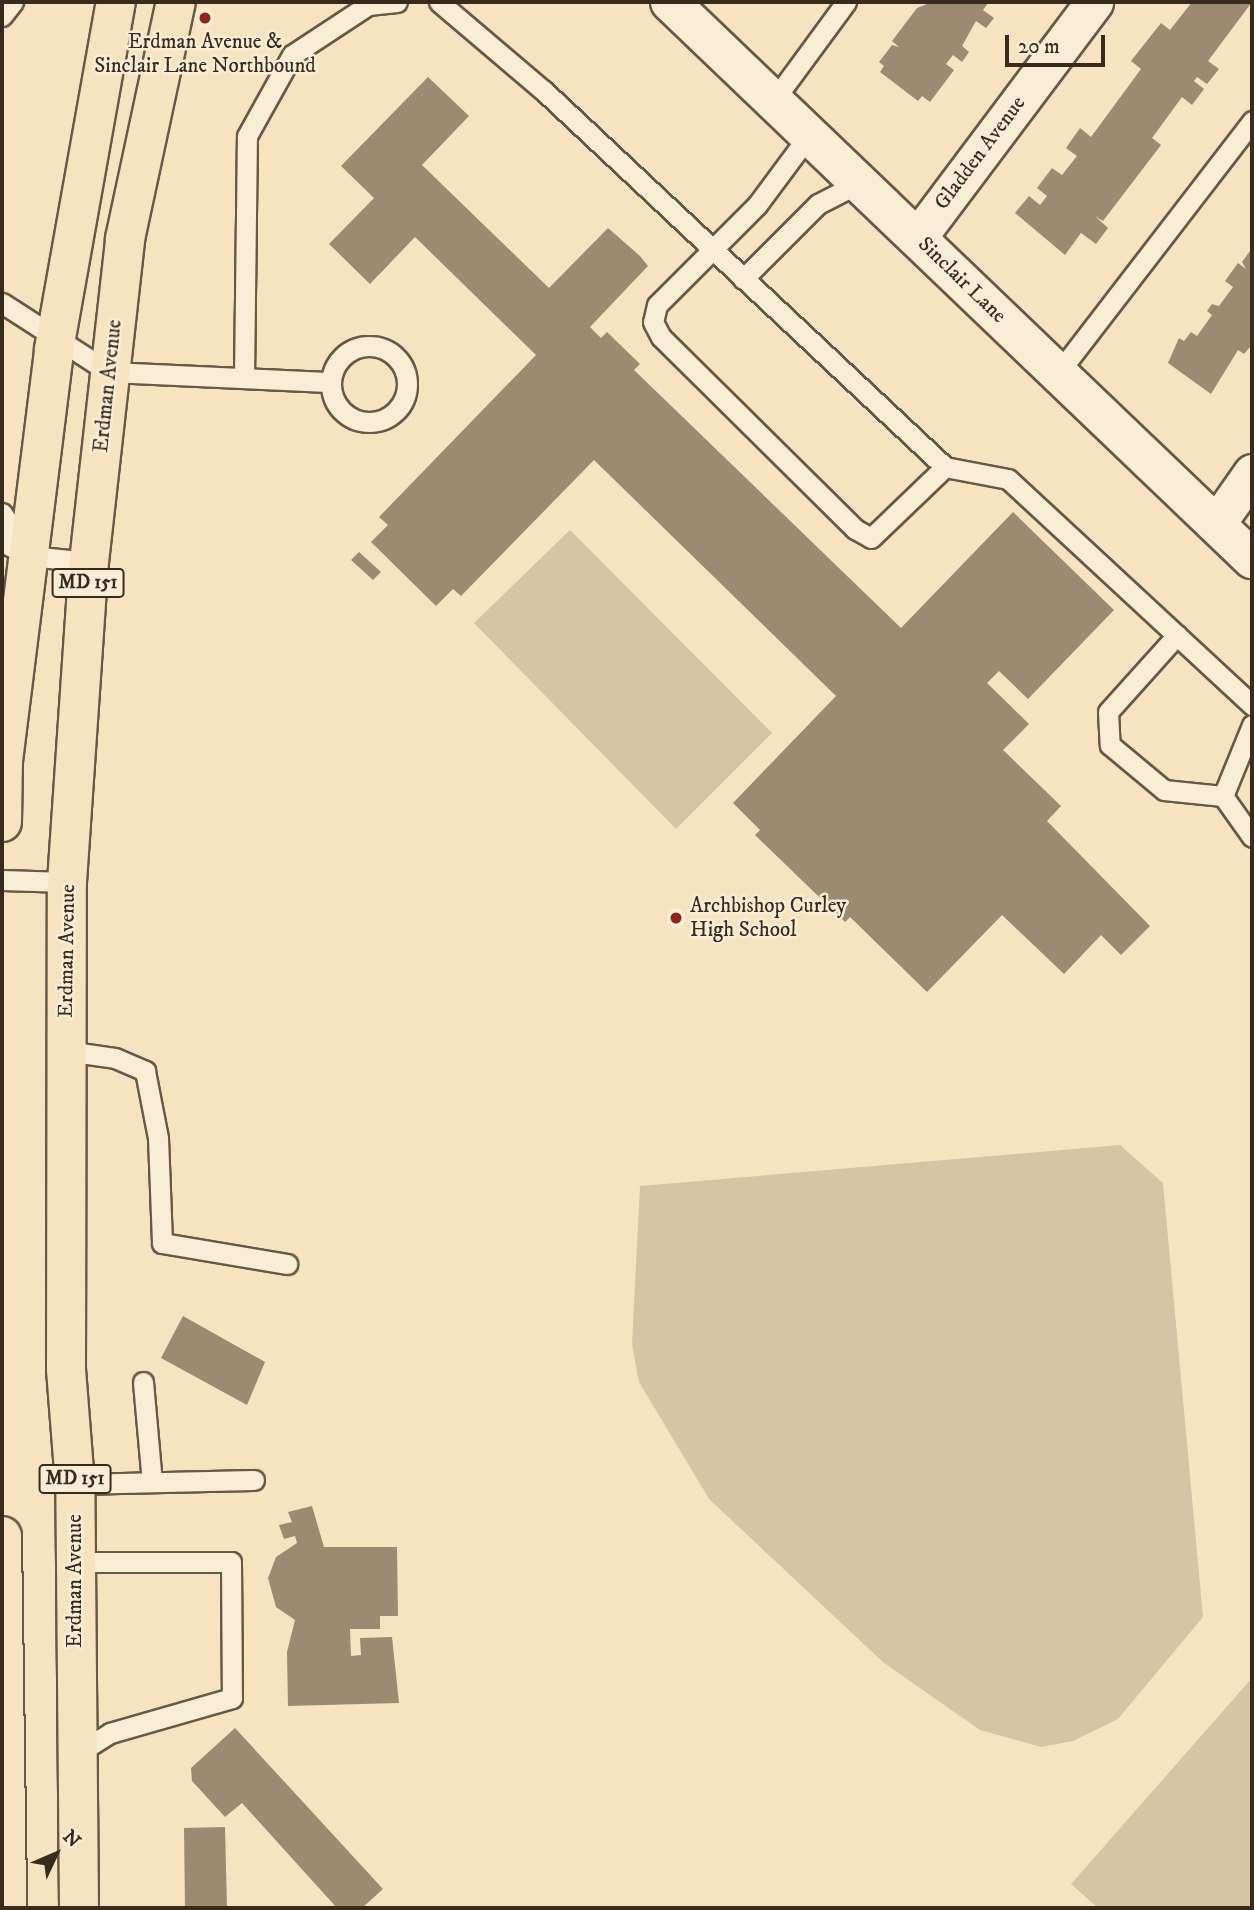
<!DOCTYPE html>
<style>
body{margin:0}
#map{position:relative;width:1254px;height:1910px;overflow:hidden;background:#f7e3c0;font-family:"IM FELL DW Pica",serif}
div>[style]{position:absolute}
.green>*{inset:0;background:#d7c4a4}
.building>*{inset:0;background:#9c8a72}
.roads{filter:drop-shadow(2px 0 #685846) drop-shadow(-2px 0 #685846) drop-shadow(0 2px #685846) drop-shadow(0 -2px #685846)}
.lane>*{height:19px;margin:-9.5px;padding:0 9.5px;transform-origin:9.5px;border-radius:9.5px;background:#faedd6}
.lane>.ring{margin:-9.5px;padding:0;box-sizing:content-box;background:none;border:19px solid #faedd6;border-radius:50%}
.street>*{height:37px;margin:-18.5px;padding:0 18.5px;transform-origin:18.5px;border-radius:18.5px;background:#faedd6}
.secondary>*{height:38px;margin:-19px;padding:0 19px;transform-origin:19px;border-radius:19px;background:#faedd6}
.primary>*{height:38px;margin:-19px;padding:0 19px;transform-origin:19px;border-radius:19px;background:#f7e3c0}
.dots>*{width:19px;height:19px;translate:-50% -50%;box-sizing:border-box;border:4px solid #faedd6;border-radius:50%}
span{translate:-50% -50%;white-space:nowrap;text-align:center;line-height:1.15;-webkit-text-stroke:5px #faedd6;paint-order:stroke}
.shield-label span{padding:2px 5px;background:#faedd6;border:2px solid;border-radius:5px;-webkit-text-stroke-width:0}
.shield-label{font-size:19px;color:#392a1e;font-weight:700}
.poi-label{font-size:21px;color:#392a1e}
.left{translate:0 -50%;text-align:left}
.street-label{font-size:21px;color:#392a1e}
.frame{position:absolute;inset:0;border:4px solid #392a1e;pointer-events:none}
.north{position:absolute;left:21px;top:1819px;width:70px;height:70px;-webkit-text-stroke:5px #faedd6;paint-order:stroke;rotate:46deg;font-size:19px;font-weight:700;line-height:28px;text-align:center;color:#392a1e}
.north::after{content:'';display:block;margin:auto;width:24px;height:32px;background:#392a1e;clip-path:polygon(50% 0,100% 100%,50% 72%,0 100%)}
.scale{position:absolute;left:1005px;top:35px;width:100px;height:32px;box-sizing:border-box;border:4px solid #392a1e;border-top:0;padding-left:9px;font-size:21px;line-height:24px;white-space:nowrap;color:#392a1e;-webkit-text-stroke:5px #faedd6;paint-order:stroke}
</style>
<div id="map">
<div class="green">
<div style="clip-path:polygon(570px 530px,772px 733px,676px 829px,474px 623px)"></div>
<div style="clip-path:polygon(1120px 1145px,1163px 1183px,1203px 1617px,1118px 1719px,1073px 1741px,1041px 1747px,980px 1730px,884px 1663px,709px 1499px,639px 1382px,632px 1344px,640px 1186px)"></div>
<div style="clip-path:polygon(1252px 1678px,1252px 1908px,1098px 1908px,1071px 1884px)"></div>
</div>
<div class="building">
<div style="clip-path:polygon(932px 2px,989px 2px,983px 10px,994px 18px,986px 28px,976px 21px,962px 46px,969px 52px,962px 62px,953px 55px,946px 64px,954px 70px,930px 102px,922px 96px,918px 101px,880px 72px,884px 66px,879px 62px,892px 45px,899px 47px,892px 41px,917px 8px)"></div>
<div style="clip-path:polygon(1192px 2px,1252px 2px,1208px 61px,1219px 69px,1207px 84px,1197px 77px,1194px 81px,1204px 89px,1192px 105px,1182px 97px,1152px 138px,1161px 145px,1103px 221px,1095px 216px,1108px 228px,1096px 244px,1081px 233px,1065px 255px,1015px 213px,1029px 196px,1040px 205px,1047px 196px,1037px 188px,1052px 168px,1062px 175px,1077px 156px,1066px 148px,1080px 128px,1091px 137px,1141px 69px,1131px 61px,1161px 23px,1170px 30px)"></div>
<div style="clip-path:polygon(428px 77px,469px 116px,422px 165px,549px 288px,608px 228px,640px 256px,648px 266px,590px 327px,601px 338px,607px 332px,640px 364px,634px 370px,901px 628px,1013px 512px,1114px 610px,1028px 699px,999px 671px,987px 683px,1029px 724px,1003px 750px,1061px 806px,1047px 821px,1150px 926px,1121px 955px,1101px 935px,1064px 974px,1002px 915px,927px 992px,850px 917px,845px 922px,755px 835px,760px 830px,733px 803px,836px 696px,594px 460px,461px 596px,453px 589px,436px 606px,371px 542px,388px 525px,379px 517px,536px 355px,415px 237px,370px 284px,329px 244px,374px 198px,341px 166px)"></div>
<div style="clip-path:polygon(1252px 248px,1250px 347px,1244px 354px,1238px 350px,1211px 394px,1168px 363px,1179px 338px,1184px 341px,1191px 332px,1197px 336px,1212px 315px,1207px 311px,1212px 304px,1219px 306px,1233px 287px,1225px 281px,1238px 263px,1246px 269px,1242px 262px)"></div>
<div style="clip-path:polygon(359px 552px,381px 572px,373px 580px,351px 560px)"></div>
<div style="clip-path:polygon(183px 1316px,265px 1362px,247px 1405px,161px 1358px)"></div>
<div style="clip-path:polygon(312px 1506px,324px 1547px,397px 1547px,398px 1616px,380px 1616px,380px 1629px,350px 1629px,351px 1656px,361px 1655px,360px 1638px,392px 1637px,399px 1703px,288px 1706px,287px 1652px,295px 1620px,276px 1607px,268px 1578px,276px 1557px,297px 1543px,295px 1536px,284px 1539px,279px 1525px,292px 1522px,288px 1512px)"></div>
<div style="clip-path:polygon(235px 1728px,383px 1889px,362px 1908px,337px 1908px,242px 1803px,225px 1817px,192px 1781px,191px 1768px)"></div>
<div style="clip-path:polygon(225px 1827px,227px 1908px,185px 1908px,184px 1828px)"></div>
</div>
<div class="roads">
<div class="lane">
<div style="left:439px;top:2px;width:138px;rotate:40.3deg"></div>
<div style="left:544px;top:91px;width:550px;rotate:43.16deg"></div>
<div style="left:945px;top:467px;width:64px;rotate:10.8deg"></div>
<div style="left:1008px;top:479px;width:333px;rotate:42.8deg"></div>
<div style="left:2px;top:16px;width:18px;rotate:-52deg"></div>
<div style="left:774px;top:100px;width:122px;rotate:-53.7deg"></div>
<div style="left:809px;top:135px;width:87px;rotate:126.6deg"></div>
<div style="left:757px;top:205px;width:141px;rotate:135deg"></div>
<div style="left:657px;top:305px;width:17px;rotate:103deg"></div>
<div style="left:653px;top:322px;width:17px;rotate:62deg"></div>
<div style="left:661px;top:337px;width:273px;rotate:44.7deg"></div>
<div style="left:855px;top:529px;width:18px;rotate:29deg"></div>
<div style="left:871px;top:538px;width:103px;rotate:-43.8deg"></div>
<div style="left:743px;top:279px;width:106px;rotate:-45deg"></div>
<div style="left:818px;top:204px;width:46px;rotate:-27.1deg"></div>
<div style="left:2px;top:303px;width:127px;rotate:32.8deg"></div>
<div style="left:109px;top:372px;width:220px;rotate:2.6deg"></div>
<div class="ring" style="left:331px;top:346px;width:57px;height:57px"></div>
<div style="left:1059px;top:372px;width:317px;rotate:-52.4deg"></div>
<div style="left:244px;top:378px;width:242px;rotate:-89.3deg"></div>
<div style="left:247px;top:136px;width:93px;rotate:-60.9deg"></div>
<div style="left:292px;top:55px;width:91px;rotate:-33.3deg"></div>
<div style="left:368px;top:5px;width:29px;rotate:-6deg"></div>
<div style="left:2px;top:513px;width:44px;rotate:57deg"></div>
<div style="left:2px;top:542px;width:31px;rotate:27deg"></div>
<div style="left:30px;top:556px;width:59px;rotate:5.8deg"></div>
<div style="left:1177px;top:635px;width:103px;rotate:131.9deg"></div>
<div style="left:1108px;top:712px;width:33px;rotate:87deg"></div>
<div style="left:1110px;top:745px;width:70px;rotate:39.8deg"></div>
<div style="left:1164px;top:790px;width:59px;rotate:5.8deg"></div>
<div style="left:1252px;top:725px;width:77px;rotate:112.2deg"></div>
<div style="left:1223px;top:796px;width:50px;rotate:54.7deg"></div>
<div style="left:2px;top:880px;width:65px;rotate:1.8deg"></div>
<div style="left:66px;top:1051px;width:49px;rotate:8.1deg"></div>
<div style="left:115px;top:1058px;width:33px;rotate:23deg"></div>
<div style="left:145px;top:1071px;width:68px;rotate:79deg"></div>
<div style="left:158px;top:1138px;width:105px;rotate:87.8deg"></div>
<div style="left:162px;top:1243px;width:127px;rotate:9.5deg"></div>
<div style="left:143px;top:1382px;width:100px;rotate:84.9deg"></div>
<div style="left:75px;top:1484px;width:179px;rotate:-1.3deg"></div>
<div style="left:73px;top:1562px;width:158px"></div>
<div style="left:231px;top:1562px;width:136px;rotate:89.6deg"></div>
<div style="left:232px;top:1698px;width:127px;rotate:164deg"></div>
<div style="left:110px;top:1733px;width:40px;rotate:148deg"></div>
</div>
<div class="street">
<div style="left:917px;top:238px;width:295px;rotate:-53.1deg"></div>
<div style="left:1217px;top:523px;width:61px;rotate:-55deg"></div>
</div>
<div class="secondary">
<div style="left:670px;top:2px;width:806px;rotate:43.74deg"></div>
</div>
<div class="primary">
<div style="left:2px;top:822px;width:61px;rotate:-89.1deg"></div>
<div style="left:3px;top:761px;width:415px;rotate:-82.9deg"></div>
<div style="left:54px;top:349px;width:352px;rotate:-79.9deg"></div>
<div style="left:2px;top:1536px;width:372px;rotate:89.2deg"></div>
<div style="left:79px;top:1908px;width:424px;rotate:-90.5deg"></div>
<div style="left:75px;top:1484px;width:115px;rotate:-94.5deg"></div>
<div style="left:66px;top:1369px;width:487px;rotate:-89.9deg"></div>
<div style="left:67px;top:882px;width:321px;rotate:-86.1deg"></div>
<div style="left:89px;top:562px;width:325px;rotate:-83.6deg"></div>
<div style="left:125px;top:239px;width:242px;rotate:-77.9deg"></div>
</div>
</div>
<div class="dots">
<div style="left:205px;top:18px;background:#8f2418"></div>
<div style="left:676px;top:918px;background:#8f2418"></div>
</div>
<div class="shield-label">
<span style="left:88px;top:583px">MD 151</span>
<span style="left:75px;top:1479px">MD 151</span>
</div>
<div class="poi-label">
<span style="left:205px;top:54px">Erdman Avenue &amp;<br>Sinclair Lane Northbound</span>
<span class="left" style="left:690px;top:918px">Archbishop Curley<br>High School</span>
</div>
<div class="street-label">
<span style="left:980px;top:153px;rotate:-53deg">Gladden Avenue</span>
<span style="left:962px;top:280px;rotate:44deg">Sinclair Lane</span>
<span style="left:108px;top:386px;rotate:-84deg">Erdman Avenue</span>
<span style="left:67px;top:951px;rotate:-89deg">Erdman Avenue</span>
<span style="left:75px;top:1581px;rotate:-90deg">Erdman Avenue</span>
</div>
<div class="frame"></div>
<div class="north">N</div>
<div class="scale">20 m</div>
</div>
